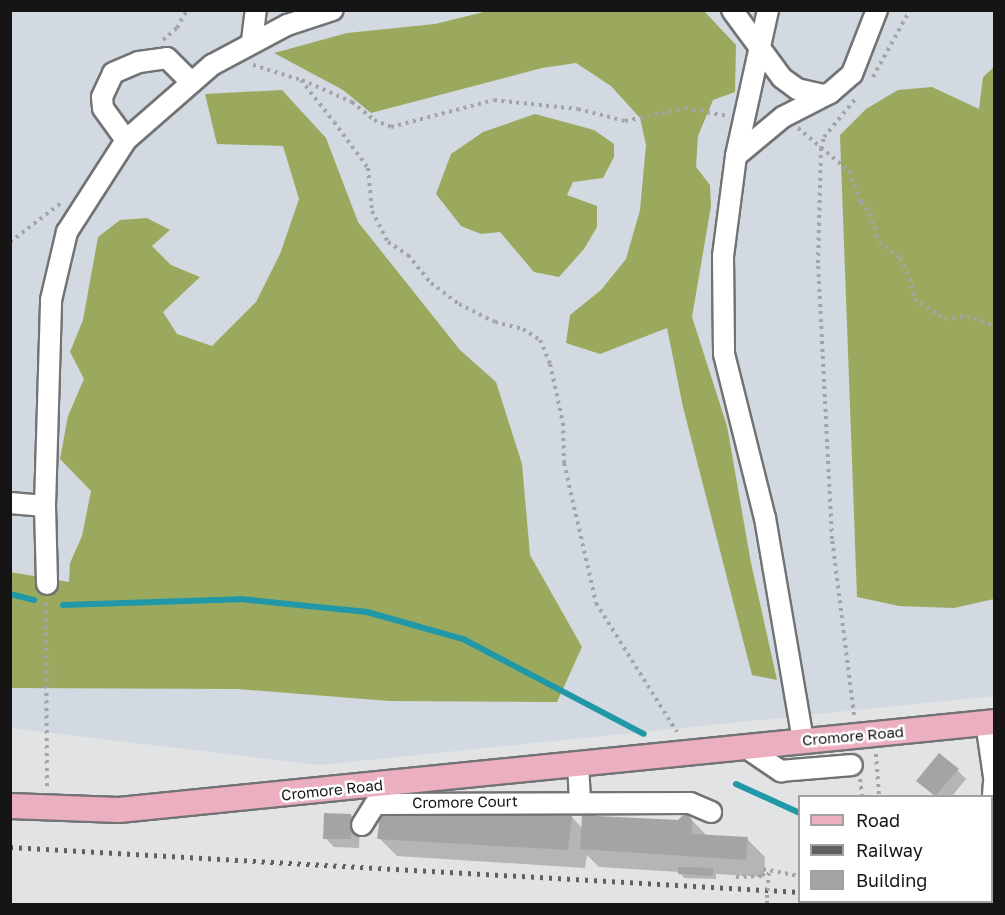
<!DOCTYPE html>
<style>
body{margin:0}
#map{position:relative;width:1005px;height:915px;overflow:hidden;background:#e1e3e4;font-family:"Golos Text",sans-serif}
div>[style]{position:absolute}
.built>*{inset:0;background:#d2d9e0}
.forest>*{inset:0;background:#9aa95e}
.shadow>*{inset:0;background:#0003}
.stream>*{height:6px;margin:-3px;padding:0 3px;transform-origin:3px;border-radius:3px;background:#2198a8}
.building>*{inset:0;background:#a5a4a3}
.path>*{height:4px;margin-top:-2px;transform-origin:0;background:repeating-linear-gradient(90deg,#a3a4a5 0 3px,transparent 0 7.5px)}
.roads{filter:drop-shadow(2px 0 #727375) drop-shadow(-2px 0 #727375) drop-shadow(0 2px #727375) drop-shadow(0 -2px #727375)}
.minor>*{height:20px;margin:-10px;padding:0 10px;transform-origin:10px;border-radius:10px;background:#fff}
.major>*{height:24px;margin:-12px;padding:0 12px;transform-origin:12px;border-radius:12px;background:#ecafbf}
.rail>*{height:4.5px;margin-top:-2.25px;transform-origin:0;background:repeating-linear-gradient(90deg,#5f6061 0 3px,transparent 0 9px)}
.path-bridge>*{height:4px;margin-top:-2px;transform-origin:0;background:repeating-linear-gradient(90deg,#a3a4a5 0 3px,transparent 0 7.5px)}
span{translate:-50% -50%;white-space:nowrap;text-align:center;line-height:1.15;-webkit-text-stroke:5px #fff;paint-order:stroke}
.street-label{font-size:15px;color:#151516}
.frame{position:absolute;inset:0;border:12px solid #151516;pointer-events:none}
.legend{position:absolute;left:798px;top:795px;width:195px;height:108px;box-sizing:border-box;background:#fff;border:2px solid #a1a1a2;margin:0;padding:8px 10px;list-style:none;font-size:18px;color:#151516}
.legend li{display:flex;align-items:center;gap:12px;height:30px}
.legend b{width:30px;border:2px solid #a1a1a2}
</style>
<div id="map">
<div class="built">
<div style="clip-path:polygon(11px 11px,994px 11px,994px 696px,319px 765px,11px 728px)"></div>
</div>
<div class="forest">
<div style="clip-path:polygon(492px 10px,704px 11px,736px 45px,735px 92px,713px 100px,698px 136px,696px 167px,710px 185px,711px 206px,692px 317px,727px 426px,751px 563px,777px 680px,752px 675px,683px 407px,667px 328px,600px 354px,566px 343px,570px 315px,601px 290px,626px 259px,640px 210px,646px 145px,640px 118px,611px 86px,576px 63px,542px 68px,371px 113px,343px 90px,274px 53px,347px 33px,435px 24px)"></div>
<div style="clip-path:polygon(994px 67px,994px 599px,954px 608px,899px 606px,857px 597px,840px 135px,866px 109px,898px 90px,932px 87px,979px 109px,983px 77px)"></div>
<div style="clip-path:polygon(282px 90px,326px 138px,358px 222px,460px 350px,496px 382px,522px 464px,530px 555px,582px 647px,557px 702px,389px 701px,238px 689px,11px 688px,10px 572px,69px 582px,70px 563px,82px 536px,91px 491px,60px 459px,68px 416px,84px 379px,70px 352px,83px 320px,98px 237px,120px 220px,147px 218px,170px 230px,152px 246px,171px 265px,200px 277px,163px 312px,177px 334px,212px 346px,256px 302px,280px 254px,299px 199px,283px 146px,217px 144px,205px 94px)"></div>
<div style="clip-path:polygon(535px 114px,594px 130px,614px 144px,614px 157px,603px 178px,573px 182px,567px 195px,597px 206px,597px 227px,584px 249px,559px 277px,534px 272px,500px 232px,481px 234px,461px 226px,436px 194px,451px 154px,483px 132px)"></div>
</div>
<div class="shadow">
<div style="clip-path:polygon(958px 771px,966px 779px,952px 796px,935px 796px,918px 781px)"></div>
<div style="clip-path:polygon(686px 814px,707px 836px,747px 839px,765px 857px,764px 877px,716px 874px,716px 879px,684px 878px,680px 872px,599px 867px,587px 855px,585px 868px,397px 856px,379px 838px,572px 817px,582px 828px,596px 817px,678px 822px)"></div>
<div style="clip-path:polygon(351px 815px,360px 824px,359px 848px,334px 847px,325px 838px)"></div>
<div style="clip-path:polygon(992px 829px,994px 829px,994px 867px,992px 867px)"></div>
</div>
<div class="stream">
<div style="left:10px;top:594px;width:25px;rotate:14deg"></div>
<div style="left:63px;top:605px;width:177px;rotate:-1.9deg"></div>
<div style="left:240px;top:599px;width:128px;rotate:5.8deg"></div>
<div style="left:367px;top:612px;width:100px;rotate:15.7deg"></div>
<div style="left:463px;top:639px;width:204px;rotate:27.7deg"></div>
<div style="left:736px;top:784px;width:70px;rotate:24.4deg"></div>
</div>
<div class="building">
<div style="clip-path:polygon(939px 753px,959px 769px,935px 796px,916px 781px)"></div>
<div style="clip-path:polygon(589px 808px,597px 816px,678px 820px,686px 812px,692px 820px,692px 834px,748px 837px,746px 860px,580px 849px,582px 815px)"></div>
<div style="clip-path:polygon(324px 813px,351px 814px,351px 839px,323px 839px)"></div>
<div style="clip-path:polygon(380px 816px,572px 816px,568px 850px,377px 839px)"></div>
<div style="clip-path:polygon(992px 827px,994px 828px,994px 860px,992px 859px)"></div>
<div style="clip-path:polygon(678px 867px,713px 868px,713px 876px,678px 874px)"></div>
</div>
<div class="path">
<div style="left:163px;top:40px;width:18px;rotate:-41deg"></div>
<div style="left:177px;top:28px;width:21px;rotate:-61deg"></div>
<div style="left:253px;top:65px;width:50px;rotate:17.4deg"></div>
<div style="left:301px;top:80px;width:53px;rotate:51.8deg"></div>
<div style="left:334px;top:122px;width:57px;rotate:53.5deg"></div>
<div style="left:368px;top:168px;width:43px;rotate:84.7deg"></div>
<div style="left:372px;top:211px;width:35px;rotate:63deg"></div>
<div style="left:388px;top:242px;width:24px;rotate:33deg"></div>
<div style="left:408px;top:255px;width:36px;rotate:51deg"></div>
<div style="left:431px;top:283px;width:35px;rotate:37deg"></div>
<div style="left:459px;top:304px;width:40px;rotate:26.6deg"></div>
<div style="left:495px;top:322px;width:29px;rotate:14deg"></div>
<div style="left:523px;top:329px;width:20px;rotate:33deg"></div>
<div style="left:540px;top:340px;width:26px;rotate:67deg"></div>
<div style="left:550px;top:364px;width:60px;rotate:77.6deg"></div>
<div style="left:563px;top:423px;width:40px;rotate:88.6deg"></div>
<div style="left:564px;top:463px;width:144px;rotate:77.1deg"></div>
<div style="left:596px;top:603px;width:152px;rotate:57.9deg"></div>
<div style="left:873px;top:77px;width:77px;rotate:-61.1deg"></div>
<div style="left:302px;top:80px;width:55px;rotate:23.7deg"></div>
<div style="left:352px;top:102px;width:28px;rotate:39deg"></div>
<div style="left:374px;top:120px;width:18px;rotate:22deg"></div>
<div style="left:391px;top:127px;width:106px;rotate:-14.7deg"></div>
<div style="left:494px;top:100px;width:84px;rotate:6.1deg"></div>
<div style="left:578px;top:109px;width:49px;rotate:14.3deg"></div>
<div style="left:625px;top:121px;width:61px;rotate:-12.2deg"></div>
<div style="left:685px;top:108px;width:43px;rotate:10.8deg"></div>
<div style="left:798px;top:128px;width:67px;rotate:40.1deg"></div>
<div style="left:849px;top:171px;width:33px;rotate:69deg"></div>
<div style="left:861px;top:202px;width:14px;rotate:51deg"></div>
<div style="left:870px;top:213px;width:30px;rotate:73deg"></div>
<div style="left:879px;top:242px;width:26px;rotate:37deg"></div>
<div style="left:900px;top:258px;width:22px;rotate:63deg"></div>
<div style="left:910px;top:278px;width:21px;rotate:79deg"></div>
<div style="left:914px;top:299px;width:37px;rotate:33deg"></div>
<div style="left:945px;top:319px;width:22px;rotate:-8deg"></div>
<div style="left:967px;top:316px;width:29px;rotate:20deg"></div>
<div style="left:10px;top:242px;width:64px;rotate:-37.4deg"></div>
<div style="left:46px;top:603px;width:184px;rotate:89.7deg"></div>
<div style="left:854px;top:715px;width:177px;rotate:-97.1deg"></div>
<div style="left:832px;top:539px;width:276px;rotate:-92.9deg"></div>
<div style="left:818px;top:263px;width:114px;rotate:-88.5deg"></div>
<div style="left:821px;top:149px;width:12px;rotate:-76deg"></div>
<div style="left:824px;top:137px;width:52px;rotate:-50.5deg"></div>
<div style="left:876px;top:754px;width:42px;rotate:85.9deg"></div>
<div style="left:860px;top:779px;width:17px;rotate:83deg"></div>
<div style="left:736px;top:877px;width:27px;rotate:-2deg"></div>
<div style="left:763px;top:876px;width:7px;rotate:-90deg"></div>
<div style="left:763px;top:869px;width:38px;rotate:11deg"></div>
<div style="left:888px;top:902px;width:2px;rotate:63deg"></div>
<div style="left:767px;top:904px;width:6px;rotate:-90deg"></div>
</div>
<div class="roads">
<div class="minor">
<div style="left:732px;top:10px;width:84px;rotate:53.7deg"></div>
<div style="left:782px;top:78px;width:19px;rotate:36deg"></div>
<div style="left:797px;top:89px;width:28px;rotate:13deg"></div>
<div style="left:824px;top:95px;width:6px;rotate:-18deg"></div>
<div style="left:768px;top:10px;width:149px;rotate:102.4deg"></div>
<div style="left:736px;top:156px;width:101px;rotate:97.4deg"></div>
<div style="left:723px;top:256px;width:98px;rotate:89.4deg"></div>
<div style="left:724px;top:354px;width:169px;rotate:76deg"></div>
<div style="left:765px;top:518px;width:225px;rotate:80.3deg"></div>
<div style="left:252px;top:41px;width:31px;rotate:-83deg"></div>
<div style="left:126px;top:140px;width:39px;rotate:-126deg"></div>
<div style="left:103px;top:108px;width:11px;rotate:-95deg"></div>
<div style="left:102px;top:97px;width:26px;rotate:-65deg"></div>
<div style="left:113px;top:73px;width:28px;rotate:-23deg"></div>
<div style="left:139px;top:62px;width:28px;rotate:-8deg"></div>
<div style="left:167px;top:58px;width:33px;rotate:45deg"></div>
<div style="left:736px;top:156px;width:61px;rotate:-39.7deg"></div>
<div style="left:783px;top:117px;width:53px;rotate:-27.1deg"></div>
<div style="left:830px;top:93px;width:29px;rotate:-41deg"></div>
<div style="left:852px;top:74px;width:69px;rotate:-68.7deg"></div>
<div style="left:10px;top:503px;width:35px;rotate:5deg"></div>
<div style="left:45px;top:506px;width:206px;rotate:-88.3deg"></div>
<div style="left:51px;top:300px;width:70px;rotate:-76.8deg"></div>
<div style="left:67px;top:232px;width:109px;rotate:-57.3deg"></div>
<div style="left:126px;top:140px;width:114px;rotate:-41.1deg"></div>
<div style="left:212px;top:65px;width:85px;rotate:-28.1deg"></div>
<div style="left:287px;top:25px;width:48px;rotate:-18.1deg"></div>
<div style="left:45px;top:506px;width:78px;rotate:88.5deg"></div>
<div style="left:986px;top:722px;width:56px;rotate:81.7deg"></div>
<div style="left:748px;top:749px;width:40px;rotate:34deg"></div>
<div style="left:781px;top:771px;width:71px;rotate:-4.8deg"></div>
<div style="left:578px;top:763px;width:38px;rotate:87deg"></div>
<div style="left:992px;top:810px;width:27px;rotate:-86deg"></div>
<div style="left:362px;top:825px;width:25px;rotate:-58deg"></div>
<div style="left:375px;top:804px;width:315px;rotate:-0.2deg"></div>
<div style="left:690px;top:803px;width:23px;rotate:23deg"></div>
</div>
<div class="major">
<div style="left:10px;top:806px;width:109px;rotate:2.1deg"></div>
<div style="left:119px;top:810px;width:879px;rotate:-5.74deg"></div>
</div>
</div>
<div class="rail">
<div style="left:10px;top:847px;width:791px;rotate:3.26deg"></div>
<div style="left:967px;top:902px;width:27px;rotate:2deg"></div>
</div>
<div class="path-bridge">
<div style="left:767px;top:898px;width:27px;rotate:-86deg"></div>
</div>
<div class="street-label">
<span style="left:853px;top:736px;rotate:-5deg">Cromore Road</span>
<span style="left:332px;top:790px;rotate:-6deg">Cromore Road</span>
<span style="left:465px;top:802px;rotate:-1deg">Cromore Court</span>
</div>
<div class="frame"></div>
<ul class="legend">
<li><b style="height:8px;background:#ecafbf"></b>Road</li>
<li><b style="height:8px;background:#5f6061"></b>Railway</li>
<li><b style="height:16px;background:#a5a4a3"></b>Building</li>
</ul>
</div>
